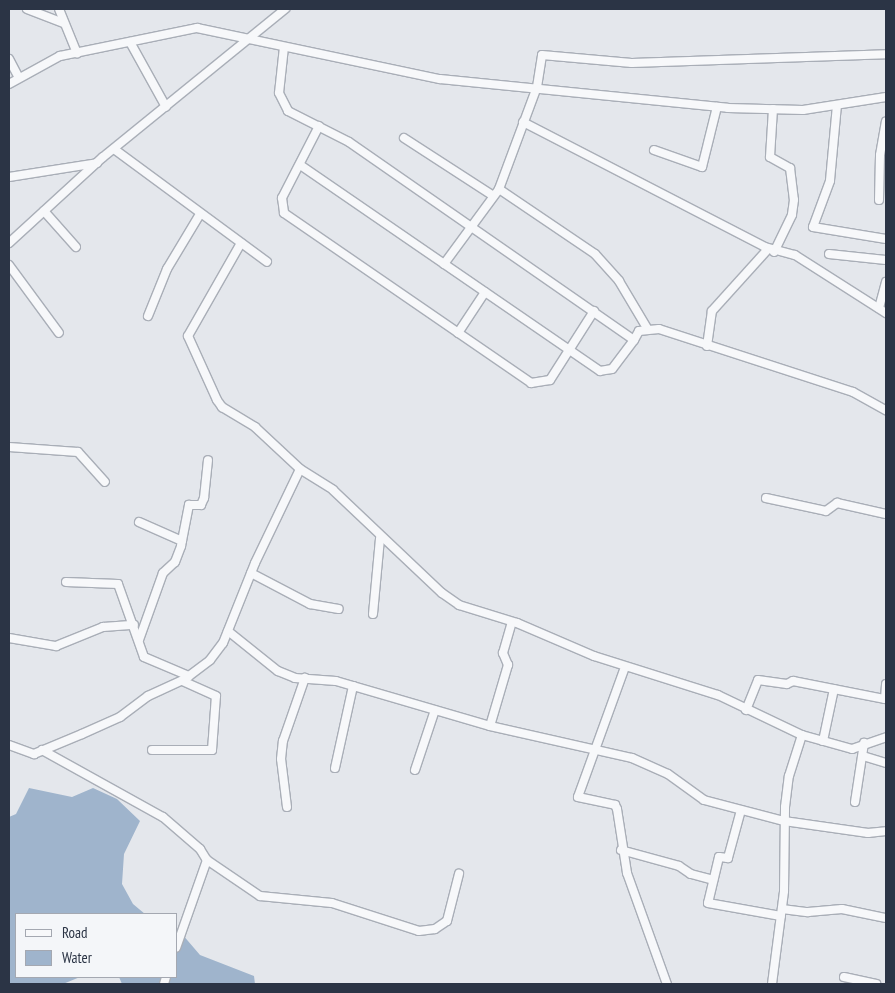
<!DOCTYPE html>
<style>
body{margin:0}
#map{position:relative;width:895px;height:993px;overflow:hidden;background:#e4e7ec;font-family:"PT Sans Narrow",sans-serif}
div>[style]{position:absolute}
.water>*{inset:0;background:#9fb4cc}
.roads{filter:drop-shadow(1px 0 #a9aeb7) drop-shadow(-1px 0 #a9aeb7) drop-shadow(0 1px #a9aeb7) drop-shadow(0 -1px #a9aeb7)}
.street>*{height:8px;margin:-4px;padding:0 4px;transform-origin:4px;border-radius:4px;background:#f7f8fa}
span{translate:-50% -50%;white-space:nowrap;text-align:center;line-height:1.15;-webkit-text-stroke:5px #f4f6f9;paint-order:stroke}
.frame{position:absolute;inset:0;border:10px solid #2b3445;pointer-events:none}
.legend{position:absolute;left:15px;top:913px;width:162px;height:65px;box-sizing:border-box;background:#f4f6f9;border:1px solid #a4a8b1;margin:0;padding:6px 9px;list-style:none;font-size:15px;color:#2b3445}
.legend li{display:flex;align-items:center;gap:10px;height:25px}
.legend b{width:25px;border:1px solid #a4a8b1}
</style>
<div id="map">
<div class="water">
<div style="clip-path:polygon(29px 788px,72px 797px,93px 788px,117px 799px,140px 821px,124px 854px,122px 884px,133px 904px,145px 914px,16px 914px,16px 977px,80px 977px,63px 984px,9px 984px,9px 817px,16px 814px)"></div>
<div style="clip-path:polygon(176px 927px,200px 955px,254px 976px,255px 984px,122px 984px,119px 977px,176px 977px)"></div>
</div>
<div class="roads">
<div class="street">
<div style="left:27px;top:9px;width:39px;rotate:21deg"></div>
<div style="left:59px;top:9px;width:48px;rotate:67.8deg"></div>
<div style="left:130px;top:42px;width:74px;rotate:61deg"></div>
<div style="left:284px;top:47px;width:46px;rotate:96.2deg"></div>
<div style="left:279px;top:93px;width:20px;rotate:63deg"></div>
<div style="left:288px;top:111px;width:68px;rotate:26.9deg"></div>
<div style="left:349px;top:142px;width:347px;rotate:34.8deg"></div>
<div style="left:634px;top:340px;width:36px;rotate:127deg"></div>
<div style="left:612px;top:369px;width:12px;rotate:171deg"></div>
<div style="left:600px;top:371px;width:362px;rotate:-145.5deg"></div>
<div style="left:9px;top:59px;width:19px;rotate:62deg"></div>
<div style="left:9px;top:84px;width:58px;rotate:-28.8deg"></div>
<div style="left:60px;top:56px;width:140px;rotate:-11.6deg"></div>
<div style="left:197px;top:28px;width:248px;rotate:11.9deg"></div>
<div style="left:440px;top:79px;width:289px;rotate:5.7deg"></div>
<div style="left:728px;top:108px;width:75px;rotate:1.5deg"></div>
<div style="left:803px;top:110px;width:84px;rotate:-8.9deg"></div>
<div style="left:837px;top:105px;width:76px;rotate:95.3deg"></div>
<div style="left:830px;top:181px;width:49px;rotate:110.3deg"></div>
<div style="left:813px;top:227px;width:74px;rotate:9.3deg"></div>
<div style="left:773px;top:109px;width:48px;rotate:93.6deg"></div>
<div style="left:770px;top:157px;width:23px;rotate:29deg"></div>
<div style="left:790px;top:168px;width:32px;rotate:83deg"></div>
<div style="left:794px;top:200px;width:15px;rotate:98deg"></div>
<div style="left:792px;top:215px;width:41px;rotate:115.9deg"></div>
<div style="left:523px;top:122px;width:272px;rotate:27.3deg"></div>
<div style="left:765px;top:247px;width:31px;rotate:15deg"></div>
<div style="left:795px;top:255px;width:108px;rotate:32.5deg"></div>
<div style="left:319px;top:126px;width:81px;rotate:117.2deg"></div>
<div style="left:282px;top:198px;width:15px;rotate:82deg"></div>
<div style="left:284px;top:213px;width:300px;rotate:34.5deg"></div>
<div style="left:531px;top:383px;width:19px;rotate:-9deg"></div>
<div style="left:550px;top:380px;width:82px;rotate:-57.5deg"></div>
<div style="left:404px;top:138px;width:105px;rotate:32.9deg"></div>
<div style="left:114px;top:149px;width:190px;rotate:36.4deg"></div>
<div style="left:654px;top:150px;width:51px;rotate:19.5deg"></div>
<div style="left:702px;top:167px;width:62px;rotate:-76deg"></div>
<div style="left:9px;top:177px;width:89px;rotate:-9deg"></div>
<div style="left:499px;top:189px;width:116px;rotate:34.1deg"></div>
<div style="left:595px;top:254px;width:36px;rotate:48deg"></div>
<div style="left:619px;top:281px;width:55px;rotate:59.2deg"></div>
<div style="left:879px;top:200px;width:45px;rotate:-88.7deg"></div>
<div style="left:880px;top:155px;width:34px;rotate:-80deg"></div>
<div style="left:44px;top:211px;width:48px;rotate:48.4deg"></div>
<div style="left:9px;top:243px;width:127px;rotate:-42.5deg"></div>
<div style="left:103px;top:157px;width:235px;rotate:-39.1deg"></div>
<div style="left:241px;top:243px;width:107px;rotate:119.7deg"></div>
<div style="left:188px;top:336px;width:70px;rotate:65.6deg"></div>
<div style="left:217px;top:400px;width:9px;rotate:54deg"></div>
<div style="left:222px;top:407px;width:39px;rotate:31deg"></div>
<div style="left:255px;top:427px;width:62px;rotate:43deg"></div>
<div style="left:300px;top:469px;width:39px;rotate:32deg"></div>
<div style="left:333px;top:490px;width:150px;rotate:43.4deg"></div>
<div style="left:442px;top:593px;width:21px;rotate:35deg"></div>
<div style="left:459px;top:605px;width:61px;rotate:17.2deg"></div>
<div style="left:517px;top:623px;width:84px;rotate:23.2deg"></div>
<div style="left:594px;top:656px;width:130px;rotate:17.5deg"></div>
<div style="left:718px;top:695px;width:93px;rotate:25.5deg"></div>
<div style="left:802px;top:735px;width:52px;rotate:15.6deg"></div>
<div style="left:852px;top:749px;width:36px;rotate:-19deg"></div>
<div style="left:829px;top:254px;width:57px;rotate:6deg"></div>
<div style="left:444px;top:264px;width:93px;rotate:-53.7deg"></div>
<div style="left:499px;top:189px;width:109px;rotate:-69.6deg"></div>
<div style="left:537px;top:87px;width:32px;rotate:-81deg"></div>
<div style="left:542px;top:55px;width:90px;rotate:5.1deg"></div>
<div style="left:632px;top:63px;width:254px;rotate:-2deg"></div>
<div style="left:9px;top:265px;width:84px;rotate:53.7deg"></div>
<div style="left:879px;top:308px;width:27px;rotate:-75deg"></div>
<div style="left:148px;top:316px;width:51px;rotate:-68deg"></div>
<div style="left:167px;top:269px;width:64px;rotate:-59deg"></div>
<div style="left:458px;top:333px;width:49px;rotate:-56.6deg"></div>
<div style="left:634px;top:340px;width:10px;rotate:-61deg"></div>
<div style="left:639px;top:331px;width:20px;rotate:-6deg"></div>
<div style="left:659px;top:329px;width:204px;rotate:18deg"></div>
<div style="left:853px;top:392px;width:38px;rotate:29deg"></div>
<div style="left:707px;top:346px;width:35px;rotate:-82deg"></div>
<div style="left:712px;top:311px;width:84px;rotate:-47.9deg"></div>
<div style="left:9px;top:447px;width:69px;rotate:4.1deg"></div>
<div style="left:78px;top:452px;width:40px;rotate:48deg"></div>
<div style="left:766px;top:498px;width:61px;rotate:12.2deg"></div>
<div style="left:826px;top:511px;width:14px;rotate:-36deg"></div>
<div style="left:837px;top:503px;width:50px;rotate:12.7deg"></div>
<div style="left:139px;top:522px;width:47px;rotate:23.8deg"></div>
<div style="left:251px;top:573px;width:67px;rotate:27.7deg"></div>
<div style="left:310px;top:604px;width:29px;rotate:10deg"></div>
<div style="left:66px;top:582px;width:52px;rotate:2.2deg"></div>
<div style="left:118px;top:584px;width:77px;rotate:70.4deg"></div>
<div style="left:144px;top:657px;width:49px;rotate:22.9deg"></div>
<div style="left:373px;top:614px;width:76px;rotate:-84.7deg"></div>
<div style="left:228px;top:631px;width:64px;rotate:38.7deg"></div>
<div style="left:278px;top:671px;width:18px;rotate:22deg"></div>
<div style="left:295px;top:678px;width:41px;rotate:4.2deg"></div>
<div style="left:336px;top:681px;width:160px;rotate:16.3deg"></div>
<div style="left:490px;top:726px;width:146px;rotate:12.7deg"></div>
<div style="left:632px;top:758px;width:39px;rotate:24deg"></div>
<div style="left:668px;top:774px;width:44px;rotate:35.8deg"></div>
<div style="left:704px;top:800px;width:83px;rotate:14.7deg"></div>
<div style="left:784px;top:821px;width:85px;rotate:8.1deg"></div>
<div style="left:868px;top:833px;width:18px;rotate:-6deg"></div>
<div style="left:9px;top:638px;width:48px;rotate:9.7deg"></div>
<div style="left:56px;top:646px;width:51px;rotate:-22deg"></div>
<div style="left:103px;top:627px;width:31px;rotate:-4deg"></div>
<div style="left:139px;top:640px;width:71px;rotate:-70.3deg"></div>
<div style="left:163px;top:573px;width:16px;rotate:-43deg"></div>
<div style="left:175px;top:562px;width:17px;rotate:-69deg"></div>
<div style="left:181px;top:546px;width:42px;rotate:-79deg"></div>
<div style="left:189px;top:505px;width:12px"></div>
<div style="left:201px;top:505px;width:8px;rotate:-67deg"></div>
<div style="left:204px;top:498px;width:38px;rotate:-84deg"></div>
<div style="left:625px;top:667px;width:138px;rotate:109.9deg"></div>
<div style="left:578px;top:797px;width:38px;rotate:12deg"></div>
<div style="left:615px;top:805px;width:4px;rotate:63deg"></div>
<div style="left:617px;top:809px;width:65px;rotate:81.1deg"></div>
<div style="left:627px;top:873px;width:118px;rotate:70.2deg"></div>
<div style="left:746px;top:710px;width:32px;rotate:-68deg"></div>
<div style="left:758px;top:680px;width:29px;rotate:8deg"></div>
<div style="left:787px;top:684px;width:7px;rotate:-27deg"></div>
<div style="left:793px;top:681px;width:94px;rotate:11.1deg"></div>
<div style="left:885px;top:699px;width:15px;rotate:-86deg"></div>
<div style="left:490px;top:726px;width:64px;rotate:-73.6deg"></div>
<div style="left:508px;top:665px;width:13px;rotate:-113deg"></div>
<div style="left:503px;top:653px;width:32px;rotate:-74deg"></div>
<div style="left:823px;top:741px;width:53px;rotate:-78.1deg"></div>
<div style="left:9px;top:745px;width:27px;rotate:20deg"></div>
<div style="left:34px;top:754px;width:52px;rotate:-22.6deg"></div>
<div style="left:82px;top:734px;width:42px;rotate:-24.1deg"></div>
<div style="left:120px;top:717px;width:35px;rotate:-37deg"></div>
<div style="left:148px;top:696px;width:41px;rotate:-24.7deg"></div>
<div style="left:185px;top:679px;width:31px;rotate:-37deg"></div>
<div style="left:210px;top:660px;width:21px;rotate:-53deg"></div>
<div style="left:223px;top:643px;width:86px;rotate:-68.2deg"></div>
<div style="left:255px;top:563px;width:104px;rotate:-64.4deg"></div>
<div style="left:42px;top:750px;width:138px;rotate:29deg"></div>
<div style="left:163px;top:817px;width:49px;rotate:40.9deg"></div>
<div style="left:200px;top:849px;width:13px;rotate:58deg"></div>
<div style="left:207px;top:860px;width:93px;rotate:109.4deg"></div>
<div style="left:152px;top:750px;width:60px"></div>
<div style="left:212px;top:750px;width:54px;rotate:-85.8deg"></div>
<div style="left:216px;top:696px;width:37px;rotate:-156deg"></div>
<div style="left:863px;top:756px;width:24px;rotate:17deg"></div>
<div style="left:335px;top:768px;width:84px;rotate:-77.6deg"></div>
<div style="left:415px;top:770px;width:63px;rotate:-71.6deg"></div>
<div style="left:855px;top:802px;width:60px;rotate:-81.3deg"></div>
<div style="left:287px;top:807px;width:48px;rotate:-97.1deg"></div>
<div style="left:281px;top:759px;width:18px;rotate:-84deg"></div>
<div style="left:283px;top:741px;width:67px;rotate:-70.8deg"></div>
<div style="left:741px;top:810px;width:50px;rotate:105.2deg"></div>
<div style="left:728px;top:858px;width:9px;rotate:-174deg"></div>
<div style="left:719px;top:857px;width:47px;rotate:103.4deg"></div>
<div style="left:708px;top:903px;width:74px;rotate:10.1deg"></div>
<div style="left:621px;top:850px;width:60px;rotate:15.4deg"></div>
<div style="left:679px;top:866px;width:14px;rotate:34deg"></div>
<div style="left:691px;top:874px;width:23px;rotate:15deg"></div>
<div style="left:207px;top:860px;width:64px;rotate:34.2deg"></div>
<div style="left:260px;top:896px;width:72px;rotate:5.6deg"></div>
<div style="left:332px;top:903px;width:91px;rotate:17.8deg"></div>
<div style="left:419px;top:931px;width:16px;rotate:-7deg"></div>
<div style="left:435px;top:929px;width:14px;rotate:-34deg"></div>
<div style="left:447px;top:921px;width:49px;rotate:-75.7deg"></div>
<div style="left:782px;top:909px;width:26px;rotate:7deg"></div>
<div style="left:808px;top:912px;width:34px;rotate:-5deg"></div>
<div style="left:842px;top:909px;width:45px;rotate:11.6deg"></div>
<div style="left:844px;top:977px;width:33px;rotate:12deg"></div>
<div style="left:164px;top:984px;width:7px;rotate:-74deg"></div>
<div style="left:772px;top:984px;width:94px;rotate:-82.6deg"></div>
<div style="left:784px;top:891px;width:84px;rotate:-89.3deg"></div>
<div style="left:785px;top:807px;width:31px;rotate:-83deg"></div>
<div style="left:789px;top:776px;width:43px;rotate:-72.4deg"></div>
</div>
</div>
<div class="frame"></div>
<ul class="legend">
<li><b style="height:6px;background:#f7f8fa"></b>Road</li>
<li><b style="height:14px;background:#9fb4cc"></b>Water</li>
</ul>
</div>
